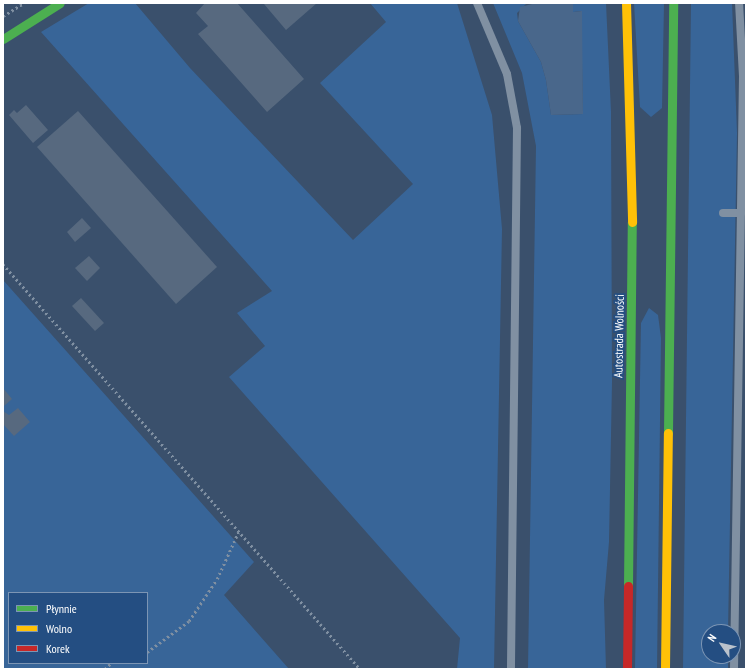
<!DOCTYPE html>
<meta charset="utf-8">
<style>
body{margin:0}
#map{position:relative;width:749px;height:672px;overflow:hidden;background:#3a506c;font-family:"PT Sans Narrow",sans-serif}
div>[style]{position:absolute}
.green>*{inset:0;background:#386598}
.water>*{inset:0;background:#49678b}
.building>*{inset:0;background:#57697f}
.path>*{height:2.5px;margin-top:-1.25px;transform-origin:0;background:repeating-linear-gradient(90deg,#8090a2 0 2px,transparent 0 5px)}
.lane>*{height:8px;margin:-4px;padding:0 4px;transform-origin:4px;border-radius:4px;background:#8090a2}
.fast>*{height:9px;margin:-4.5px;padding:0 4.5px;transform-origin:4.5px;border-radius:4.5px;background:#4caf50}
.slow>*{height:9px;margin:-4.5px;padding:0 4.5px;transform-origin:4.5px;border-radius:4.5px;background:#ffc107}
.jam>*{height:9px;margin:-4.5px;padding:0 4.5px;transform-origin:4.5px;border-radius:4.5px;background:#c62828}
span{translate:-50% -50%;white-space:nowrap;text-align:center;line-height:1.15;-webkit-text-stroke:3.5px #244e82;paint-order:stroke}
.street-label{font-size:12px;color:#fff}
.frame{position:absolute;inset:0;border:4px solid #fff;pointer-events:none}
.legend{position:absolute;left:8px;top:592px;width:140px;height:72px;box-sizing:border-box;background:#244e82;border:1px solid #7c95b4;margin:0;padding:5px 7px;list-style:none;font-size:12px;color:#fff}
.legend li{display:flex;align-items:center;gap:8px;height:20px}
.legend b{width:20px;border:1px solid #7c95b4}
.north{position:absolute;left:701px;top:624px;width:40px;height:40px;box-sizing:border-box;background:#244e82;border:1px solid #7c95b4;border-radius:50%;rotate:304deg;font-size:11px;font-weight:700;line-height:16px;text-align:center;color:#fff}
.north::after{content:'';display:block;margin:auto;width:14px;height:18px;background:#bac2cc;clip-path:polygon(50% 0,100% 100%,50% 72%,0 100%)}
</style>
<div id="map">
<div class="green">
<div style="clip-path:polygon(89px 3px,135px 3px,190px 68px,353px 240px,413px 184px,320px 83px,386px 22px,370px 3px,457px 3px,492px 115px,502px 229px,494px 669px,457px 669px,460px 638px,229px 377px,265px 346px,237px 313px,272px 291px,41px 32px)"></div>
<div style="clip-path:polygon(493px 3px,536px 3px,526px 4px,517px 13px,518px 21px,541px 62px,546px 80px,551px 115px,583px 114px,581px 11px,573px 12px,573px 3px,606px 3px,611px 112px,612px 382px,609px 542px,604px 600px,606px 669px,528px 669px,536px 146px,522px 73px)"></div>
<div style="clip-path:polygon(634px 3px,664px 3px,662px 108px,651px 117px,640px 107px)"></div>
<div style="clip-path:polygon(691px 3px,732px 3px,737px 133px,728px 632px,709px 632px,709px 656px,728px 656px,728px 669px,683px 669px)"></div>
<div style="clip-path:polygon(evenodd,3px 280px,254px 562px,224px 595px,289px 669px,3px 669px,3px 280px,9px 593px,147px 593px,147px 663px,9px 663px,9px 593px)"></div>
<div style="clip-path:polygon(649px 308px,658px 315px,661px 338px,657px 669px,635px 669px,641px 323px)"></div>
</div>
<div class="water">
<div style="clip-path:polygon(536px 3px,573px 3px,573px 12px,582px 11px,583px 114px,551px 115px,546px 80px,541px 62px,518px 21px,520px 7px)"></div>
</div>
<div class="building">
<div style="clip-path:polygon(205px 3px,237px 3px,304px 79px,267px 112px,198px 34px,208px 26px,196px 13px)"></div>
<div style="clip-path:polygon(265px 3px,317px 3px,286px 30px,264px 4px)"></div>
<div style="clip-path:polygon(26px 105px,48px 130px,33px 143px,9px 115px,14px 110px,17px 113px)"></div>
<div style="clip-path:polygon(78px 111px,217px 267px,176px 304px,37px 147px)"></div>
<div style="clip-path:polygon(82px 218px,91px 228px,75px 242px,67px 232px)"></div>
<div style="clip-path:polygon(89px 256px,100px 268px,87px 281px,75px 268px)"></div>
<div style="clip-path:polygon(81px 298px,104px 323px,95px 331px,72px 306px)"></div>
<div style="clip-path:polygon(3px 388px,12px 399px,4px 406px,3px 405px)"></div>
<div style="clip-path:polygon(18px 408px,30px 422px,14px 436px,3px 424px,3px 411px,9px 415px)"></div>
</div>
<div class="path">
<div style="left:3px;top:16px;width:25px;rotate:-32deg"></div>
<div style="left:3px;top:264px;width:540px;rotate:48.6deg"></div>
<div style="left:147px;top:652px;width:52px;rotate:-36.4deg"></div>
<div style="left:189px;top:621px;width:50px;rotate:-56.3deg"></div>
<div style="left:217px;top:579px;width:51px;rotate:-65.5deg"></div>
<div style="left:105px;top:669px;width:8px;rotate:-45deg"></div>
</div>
<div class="lane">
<div style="left:477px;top:3px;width:77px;rotate:67.1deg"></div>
<div style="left:507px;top:74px;width:55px;rotate:79.5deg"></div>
<div style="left:517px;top:128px;width:541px;rotate:90.64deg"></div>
<div style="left:723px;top:213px;width:18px"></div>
<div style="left:734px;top:669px;width:593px;rotate:-89.13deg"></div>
<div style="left:743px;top:76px;width:73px;rotate:-93.1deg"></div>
</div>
<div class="fast">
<div style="left:3px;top:39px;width:67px;rotate:-32.3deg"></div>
<div style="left:668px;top:433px;width:430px;rotate:-89.3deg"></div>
<div style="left:628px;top:586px;width:364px;rotate:-89.4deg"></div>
</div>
<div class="slow">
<div style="left:626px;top:3px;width:219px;rotate:88.4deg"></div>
<div style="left:665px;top:669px;width:236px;rotate:-89.3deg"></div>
</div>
<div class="jam">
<div style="left:627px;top:669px;width:83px;rotate:-89.3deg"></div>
</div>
<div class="street-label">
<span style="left:619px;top:336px;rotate:-89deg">Autostrada Wolności</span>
</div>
<div class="frame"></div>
<ul class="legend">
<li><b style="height:5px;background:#4caf50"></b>Płynnie</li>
<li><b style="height:5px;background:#ffc107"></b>Wolno</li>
<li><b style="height:5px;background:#c62828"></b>Korek</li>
</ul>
<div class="north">N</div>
</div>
